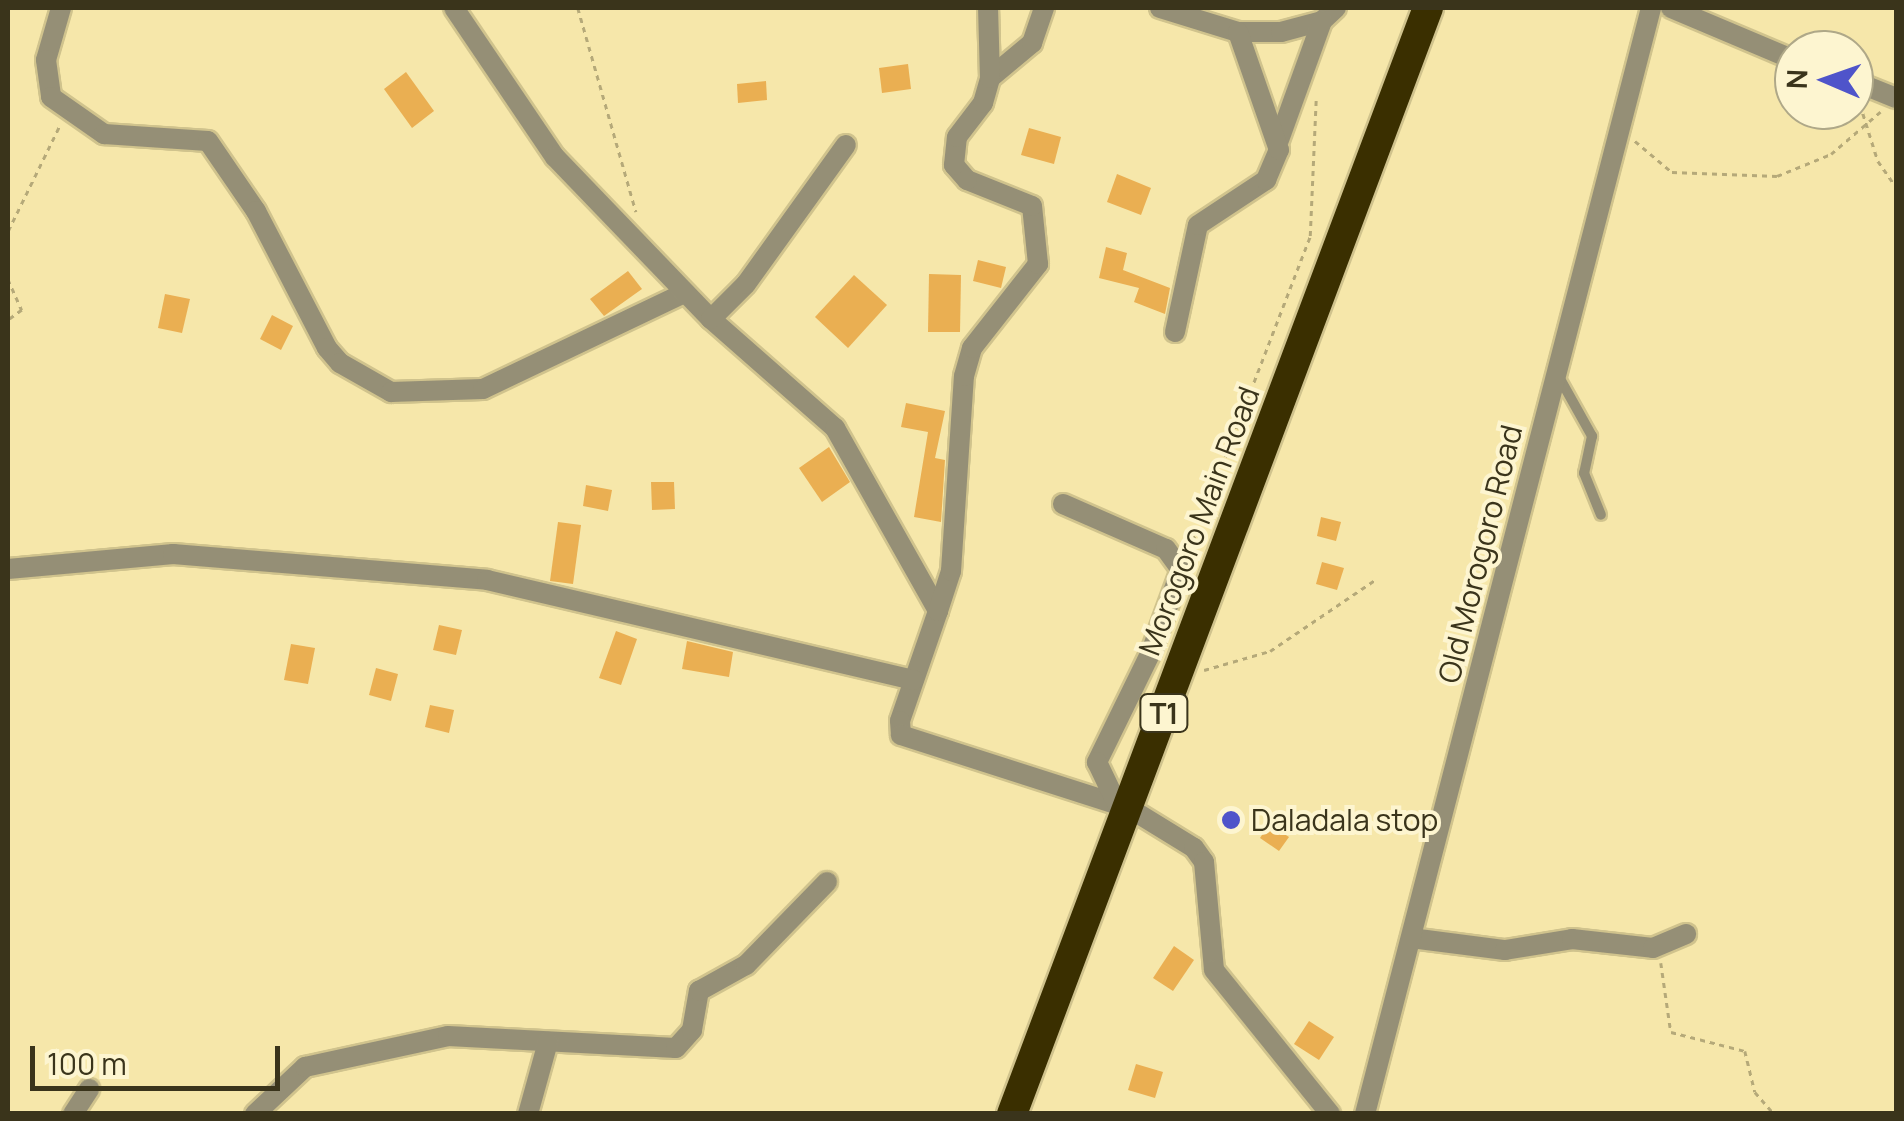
<!DOCTYPE html>
<style>
body{margin:0}
#map{position:relative;width:1904px;height:1121px;overflow:hidden;background:#f6e7aa;font-family:Manrope,sans-serif}
div>[style]{position:absolute}
.building>*{inset:0;background:#eaaf52}
.path>*{height:2.5px;margin-top:-1.25px;transform-origin:0;background:repeating-linear-gradient(90deg,#b5a979 0 5px,transparent 0 10px)}
.roads{filter:drop-shadow(2px 0 #d0c38d) drop-shadow(-2px 0 #d0c38d) drop-shadow(0 2px #d0c38d) drop-shadow(0 -2px #d0c38d)}
.lane>*{height:10px;margin:-5px;padding:0 5px;transform-origin:5px;border-radius:5px;background:#958f76}
.street>*{height:20px;margin:-10px;padding:0 10px;transform-origin:10px;border-radius:10px;background:#958f76}
.highway>*{height:30px;margin:-15px;padding:0 15px;transform-origin:15px;border-radius:15px;background:#3a2f00}
.dots>*{width:28px;height:28px;translate:-50% -50%;box-sizing:border-box;border:5px solid #fdf5d0;border-radius:50%}
span{translate:-50% -50%;white-space:nowrap;text-align:center;line-height:1.15;-webkit-text-stroke:8px #fdf5d0;paint-order:stroke}
.shield-label span{padding:2px 8px;background:#fdf5d0;border:2px solid;border-radius:8px;-webkit-text-stroke-width:0}
.shield-label{font-size:28px;color:#3a341b;font-weight:700}
.street-label{font-size:30px;color:#3a341b}
.poi-label{font-size:30px;color:#3a341b}
.left{translate:0 -50%;text-align:left}
.frame{position:absolute;inset:0;border:10px solid #3a341b;pointer-events:none}
.north{position:absolute;left:1774px;top:30px;width:100px;height:100px;box-sizing:border-box;background:#fdf5d0;border:2px solid #afa888;border-radius:50%;rotate:272deg;font-size:28px;font-weight:700;line-height:40px;text-align:center;color:#3a341b}
.north::after{content:'';display:block;margin:auto;width:35px;height:45px;background:#4f54ca;clip-path:polygon(50% 0,100% 100%,50% 72%,0 100%)}
.scale{position:absolute;left:30px;top:1046px;width:250px;height:45px;box-sizing:border-box;border:5px solid #3a341b;border-top:0;padding-left:12px;font-size:30px;line-height:35px;white-space:nowrap;color:#3a341b;-webkit-text-stroke:8px #fdf5d0;paint-order:stroke}
</style>
<div id="map">
<div class="building">
<div style="clip-path:polygon(908px 64px,911px 89px,882px 93px,879px 68px)"></div>
<div style="clip-path:polygon(406px 72px,434px 111px,412px 128px,384px 89px)"></div>
<div style="clip-path:polygon(766px 81px,767px 100px,738px 103px,737px 84px)"></div>
<div style="clip-path:polygon(1029px 128px,1061px 137px,1054px 164px,1021px 155px)"></div>
<div style="clip-path:polygon(1117px 174px,1151px 188px,1141px 215px,1107px 202px)"></div>
<div style="clip-path:polygon(1106px 247px,1127px 253px,1123px 270px,1170px 288px,1165px 314px,1134px 302px,1139px 288px,1099px 278px)"></div>
<div style="clip-path:polygon(978px 260px,1006px 267px,1001px 288px,973px 281px)"></div>
<div style="clip-path:polygon(628px 271px,642px 289px,604px 316px,590px 299px)"></div>
<div style="clip-path:polygon(929px 274px,961px 275px,960px 332px,928px 332px)"></div>
<div style="clip-path:polygon(854px 275px,887px 305px,848px 348px,815px 317px)"></div>
<div style="clip-path:polygon(165px 294px,190px 299px,182px 333px,158px 328px)"></div>
<div style="clip-path:polygon(272px 315px,293px 326px,281px 350px,260px 339px)"></div>
<div style="clip-path:polygon(906px 403px,945px 411px,935px 458px,945px 460px,941px 522px,914px 517px,928px 432px,901px 427px)"></div>
<div style="clip-path:polygon(829px 447px,850px 482px,822px 502px,799px 468px)"></div>
<div style="clip-path:polygon(651px 482px,674px 482px,675px 509px,652px 510px)"></div>
<div style="clip-path:polygon(586px 485px,612px 490px,608px 511px,583px 506px)"></div>
<div style="clip-path:polygon(1321px 517px,1341px 522px,1336px 541px,1317px 536px)"></div>
<div style="clip-path:polygon(558px 522px,581px 525px,573px 584px,550px 581px)"></div>
<div style="clip-path:polygon(1322px 562px,1344px 568px,1337px 590px,1316px 584px)"></div>
<div style="clip-path:polygon(439px 625px,462px 630px,456px 655px,433px 650px)"></div>
<div style="clip-path:polygon(616px 631px,637px 639px,621px 685px,599px 678px)"></div>
<div style="clip-path:polygon(687px 641px,733px 652px,729px 677px,682px 669px)"></div>
<div style="clip-path:polygon(291px 644px,315px 648px,308px 684px,284px 680px)"></div>
<div style="clip-path:polygon(376px 668px,398px 674px,391px 701px,369px 695px)"></div>
<div style="clip-path:polygon(430px 705px,454px 710px,449px 733px,425px 727px)"></div>
<div style="clip-path:polygon(1269px 824px,1289px 837px,1279px 851px,1260px 838px)"></div>
<div style="clip-path:polygon(1174px 946px,1194px 960px,1173px 991px,1153px 978px)"></div>
<div style="clip-path:polygon(1309px 1021px,1334px 1037px,1319px 1060px,1294px 1044px)"></div>
<div style="clip-path:polygon(1136px 1064px,1163px 1072px,1155px 1098px,1128px 1090px)"></div>
</div>
<div class="path">
<div style="left:578px;top:8px;width:212px;rotate:74.1deg"></div>
<div style="left:1860px;top:104px;width:60px;rotate:72.5deg"></div>
<div style="left:1878px;top:161px;width:32px;rotate:55deg"></div>
<div style="left:1635px;top:141px;width:48px;rotate:40deg"></div>
<div style="left:1672px;top:172px;width:105px;rotate:2.2deg"></div>
<div style="left:1777px;top:176px;width:58px;rotate:-22.2deg"></div>
<div style="left:1831px;top:154px;width:65px;rotate:-40.6deg"></div>
<div style="left:8px;top:231px;width:118px;rotate:-63.9deg"></div>
<div style="left:8px;top:279px;width:34px;rotate:66deg"></div>
<div style="left:22px;top:310px;width:17px;rotate:144deg"></div>
<div style="left:1189px;top:550px;width:337px;rotate:-68.9deg"></div>
<div style="left:1310px;top:236px;width:140px;rotate:-87.5deg"></div>
<div style="left:1204px;top:670px;width:69px;rotate:-16.1deg"></div>
<div style="left:1270px;top:651px;width:127px;rotate:-34.1deg"></div>
<div style="left:1661px;top:963px;width:70px;rotate:81.8deg"></div>
<div style="left:1671px;top:1032px;width:76px;rotate:14.4deg"></div>
<div style="left:1745px;top:1051px;width:42px;rotate:76.3deg"></div>
<div style="left:1755px;top:1092px;width:29px;rotate:49deg"></div>
</div>
<div class="roads">
<div class="lane">
<div style="left:1559px;top:377px;width:68px;rotate:60.8deg"></div>
<div style="left:1592px;top:436px;width:38px;rotate:102deg"></div>
<div style="left:1584px;top:473px;width:45px;rotate:68deg"></div>
</div>
<div class="street">
<div style="left:61px;top:8px;width:54px;rotate:106.1deg"></div>
<div style="left:46px;top:60px;width:37px;rotate:82deg"></div>
<div style="left:51px;top:97px;width:65px;rotate:34.9deg"></div>
<div style="left:104px;top:134px;width:104px;rotate:3.9deg"></div>
<div style="left:208px;top:141px;width:85px;rotate:55.6deg"></div>
<div style="left:256px;top:211px;width:154px;rotate:62.6deg"></div>
<div style="left:327px;top:348px;width:20px;rotate:49deg"></div>
<div style="left:340px;top:363px;width:59px;rotate:29.6deg"></div>
<div style="left:391px;top:392px;width:92px;rotate:-1.9deg"></div>
<div style="left:483px;top:389px;width:223px;rotate:-25.5deg"></div>
<div style="left:454px;top:8px;width:180px;rotate:55.9deg"></div>
<div style="left:555px;top:157px;width:225px;rotate:46.1deg"></div>
<div style="left:711px;top:319px;width:165px;rotate:41.3deg"></div>
<div style="left:835px;top:428px;width:210px;rotate:60.6deg"></div>
<div style="left:938px;top:611px;width:116px;rotate:109.1deg"></div>
<div style="left:900px;top:721px;width:14px;rotate:86deg"></div>
<div style="left:901px;top:735px;width:239px;rotate:17.8deg"></div>
<div style="left:1129px;top:808px;width:76px;rotate:31.6deg"></div>
<div style="left:1194px;top:848px;width:17px;rotate:54deg"></div>
<div style="left:1204px;top:862px;width:108px;rotate:84.7deg"></div>
<div style="left:1214px;top:970px;width:185px;rotate:51.1deg"></div>
<div style="left:1160px;top:8px;width:82px;rotate:17.1deg"></div>
<div style="left:1238px;top:32px;width:43px"></div>
<div style="left:1281px;top:32px;width:42px;rotate:-15deg"></div>
<div style="left:1322px;top:21px;width:19px;rotate:-43deg"></div>
<div style="left:1671px;top:8px;width:134px;rotate:22.9deg"></div>
<div style="left:990px;top:78px;width:55px;rotate:-39.8deg"></div>
<div style="left:1032px;top:43px;width:37px;rotate:-71deg"></div>
<div style="left:1854px;top:81px;width:45px;rotate:22deg"></div>
<div style="left:1279px;top:140px;width:127px;rotate:-70.1deg"></div>
<div style="left:711px;top:319px;width:49px;rotate:-45deg"></div>
<div style="left:746px;top:284px;width:171px;rotate:-54.3deg"></div>
<div style="left:1175px;top:332px;width:109px;rotate:-77.9deg"></div>
<div style="left:1198px;top:225px;width:82px;rotate:-33.5deg"></div>
<div style="left:1266px;top:180px;width:33px;rotate:-67deg"></div>
<div style="left:1279px;top:150px;width:125px;rotate:-109.2deg"></div>
<div style="left:1063px;top:504px;width:112px;rotate:23.6deg"></div>
<div style="left:1166px;top:549px;width:26px;rotate:54deg"></div>
<div style="left:1181px;top:570px;width:87px;rotate:110.1deg"></div>
<div style="left:1151px;top:652px;width:123px;rotate:116.1deg"></div>
<div style="left:1097px;top:762px;width:47px;rotate:64.5deg"></div>
<div style="left:8px;top:569px;width:166px;rotate:-5.2deg"></div>
<div style="left:173px;top:554px;width:315px;rotate:4.7deg"></div>
<div style="left:487px;top:580px;width:438px;rotate:13.2deg"></div>
<div style="left:938px;top:611px;width:42px;rotate:-72deg"></div>
<div style="left:951px;top:571px;width:195px;rotate:-86.2deg"></div>
<div style="left:964px;top:376px;width:29px;rotate:-74deg"></div>
<div style="left:972px;top:348px;width:107px;rotate:-51.8deg"></div>
<div style="left:1038px;top:264px;width:58px;rotate:-95.9deg"></div>
<div style="left:1032px;top:206px;width:70px;rotate:-158.2deg"></div>
<div style="left:967px;top:180px;width:20px;rotate:-131deg"></div>
<div style="left:954px;top:165px;width:28px;rotate:-84deg"></div>
<div style="left:957px;top:137px;width:43px;rotate:-52.6deg"></div>
<div style="left:983px;top:103px;width:26px;rotate:-74deg"></div>
<div style="left:990px;top:78px;width:70px;rotate:-91.6deg"></div>
<div style="left:1411px;top:938px;width:95px;rotate:7.3deg"></div>
<div style="left:1505px;top:950px;width:68px;rotate:-9.3deg"></div>
<div style="left:1572px;top:939px;width:81px;rotate:6.3deg"></div>
<div style="left:1653px;top:948px;width:36px;rotate:-23deg"></div>
<div style="left:73px;top:1114px;width:30px;rotate:-57deg"></div>
<div style="left:255px;top:1114px;width:69px;rotate:-43.2deg"></div>
<div style="left:305px;top:1067px;width:146px;rotate:-12.2deg"></div>
<div style="left:448px;top:1036px;width:228px;rotate:3deg"></div>
<div style="left:676px;top:1048px;width:24px;rotate:-48deg"></div>
<div style="left:692px;top:1030px;width:40px;rotate:-80deg"></div>
<div style="left:699px;top:991px;width:54px;rotate:-29deg"></div>
<div style="left:746px;top:965px;width:116px;rotate:-45.7deg"></div>
<div style="left:528px;top:1114px;width:75px;rotate:-74.5deg"></div>
<div style="left:1365px;top:1114px;width:1142px;rotate:-75.5deg"></div>
</div>
<div class="highway">
<div style="left:1012px;top:1114px;width:1182px;rotate:-69.39deg"></div>
</div>
</div>
<div class="dots">
<div style="left:1231px;top:820px;background:#4f54ca"></div>
</div>
<div class="shield-label">
<span style="left:1164px;top:713px">T1</span>
</div>
<div class="street-label">
<span style="left:1199px;top:521px;rotate:-69deg">Morogoro Main Road</span>
<span style="left:1480px;top:554px;rotate:-76deg">Old Morogoro Road</span>
</div>
<div class="poi-label">
<span class="left" style="left:1251px;top:820px">Daladala stop</span>
</div>
<div class="frame"></div>
<div class="north">N</div>
<div class="scale">100 m</div>
</div>
